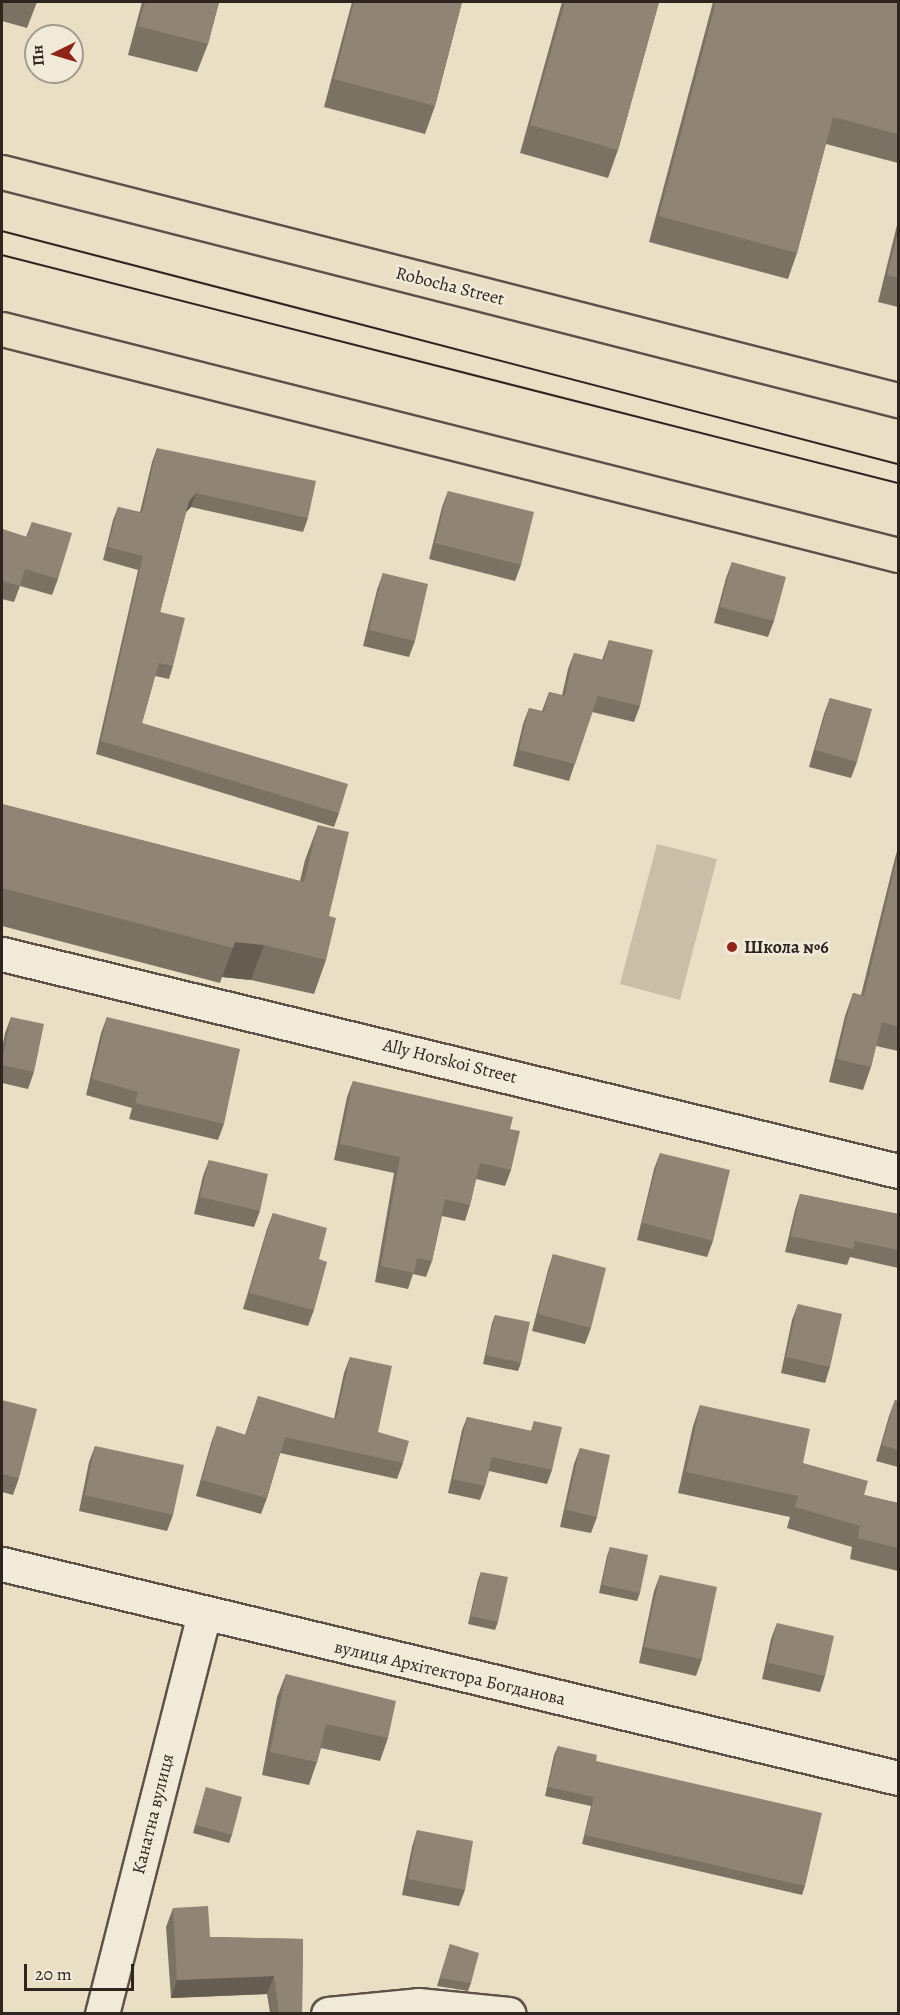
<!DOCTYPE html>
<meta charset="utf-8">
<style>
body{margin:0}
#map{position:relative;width:900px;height:2015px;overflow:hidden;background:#eadec4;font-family:Alegreya,serif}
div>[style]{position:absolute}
.green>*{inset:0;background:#cabea8}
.roads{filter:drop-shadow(2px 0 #5e5248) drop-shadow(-2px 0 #5e5248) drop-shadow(0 2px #5e5248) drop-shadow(0 -2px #5e5248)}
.minor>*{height:33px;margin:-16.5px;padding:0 16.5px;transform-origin:16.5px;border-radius:16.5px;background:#f1ead9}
.major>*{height:33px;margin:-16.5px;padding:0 16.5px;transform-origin:16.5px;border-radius:16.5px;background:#eadec4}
.tram>*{height:1.5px;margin:-0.75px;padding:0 0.75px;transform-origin:0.75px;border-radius:0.75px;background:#2f241e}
.wall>*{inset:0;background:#7c7264}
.shaded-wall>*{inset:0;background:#655d51}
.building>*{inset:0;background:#908574}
.dots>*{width:16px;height:16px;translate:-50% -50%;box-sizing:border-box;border:3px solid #f1ead9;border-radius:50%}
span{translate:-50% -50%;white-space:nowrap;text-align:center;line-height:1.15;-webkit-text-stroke:5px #f1ead9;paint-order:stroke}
.street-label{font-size:18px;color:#2f241e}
.poi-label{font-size:18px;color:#2f241e;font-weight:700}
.left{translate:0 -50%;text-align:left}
.frame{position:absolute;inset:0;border:3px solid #2f241e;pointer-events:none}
.north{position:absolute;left:24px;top:24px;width:60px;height:60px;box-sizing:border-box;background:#f1ead9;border:2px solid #a39b8e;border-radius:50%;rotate:265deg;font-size:16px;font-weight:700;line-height:24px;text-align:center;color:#2f241e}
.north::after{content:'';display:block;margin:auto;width:21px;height:27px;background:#8f2418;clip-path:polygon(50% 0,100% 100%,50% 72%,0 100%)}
.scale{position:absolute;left:24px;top:1964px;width:110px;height:27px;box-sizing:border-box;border:3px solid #2f241e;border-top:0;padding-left:8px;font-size:18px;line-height:21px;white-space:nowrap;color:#2f241e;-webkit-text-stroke:4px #f1ead9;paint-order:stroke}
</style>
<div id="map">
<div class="green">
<div style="clip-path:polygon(657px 844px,717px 859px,680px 1000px,620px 984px)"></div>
</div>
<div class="roads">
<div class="minor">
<div style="left:2px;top:954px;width:922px;rotate:13.61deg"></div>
<div style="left:2px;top:1564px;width:921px;rotate:13.43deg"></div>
<div style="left:102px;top:2014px;width:412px;rotate:-75.7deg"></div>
<div style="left:328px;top:2014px;width:90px;rotate:-5.7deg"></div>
<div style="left:418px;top:2005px;width:91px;rotate:5.6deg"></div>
</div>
<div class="major">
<div style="left:2px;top:172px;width:925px;rotate:14.28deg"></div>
<div style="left:2px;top:329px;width:924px;rotate:14.16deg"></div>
</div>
</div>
<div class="tram">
<div style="left:2px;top:231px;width:926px;rotate:14.58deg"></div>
<div style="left:2px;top:255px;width:925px;rotate:14.28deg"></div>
</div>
<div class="wall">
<div style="clip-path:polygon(2px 2px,37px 2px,27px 28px,2px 21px)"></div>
<div style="clip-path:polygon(142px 2px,219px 2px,208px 44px,197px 72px,128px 55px)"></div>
<div style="clip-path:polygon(352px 2px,462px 2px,435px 106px,425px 134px,324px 107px)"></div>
<div style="clip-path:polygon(562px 2px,659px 2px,618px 150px,608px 178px,520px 153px)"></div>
<div style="clip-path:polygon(713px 2px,898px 2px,898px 163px,826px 144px,797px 253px,788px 279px,649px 242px)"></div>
<div style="clip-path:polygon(898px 221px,898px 307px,878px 302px)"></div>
<div style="clip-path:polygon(157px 448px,308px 518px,303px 532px,191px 507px,186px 512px,160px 612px,173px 666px,169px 679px,155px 676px,142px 723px,339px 813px,334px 827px,96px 754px,138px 570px,103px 560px,113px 520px,118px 507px,140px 512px,152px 462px)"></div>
<div style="clip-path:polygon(448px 491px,521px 565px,515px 581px,429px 559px,442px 507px)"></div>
<div style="clip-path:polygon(32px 522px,58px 579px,52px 595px,20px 586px,14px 602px,2px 599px,2px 529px,26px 537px)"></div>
<div style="clip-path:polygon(732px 562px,774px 621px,768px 637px,714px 623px,726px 578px)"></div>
<div style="clip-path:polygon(383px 573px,415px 641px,409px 657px,363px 646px,377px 590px)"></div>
<div style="clip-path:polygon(609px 640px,640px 706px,634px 722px,592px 712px,569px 781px,513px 766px,523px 724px,529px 708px,542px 711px,549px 692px,562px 695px,568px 669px,574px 653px,602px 660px)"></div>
<div style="clip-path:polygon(830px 698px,857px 762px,851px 778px,809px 767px,824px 714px)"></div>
<div style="clip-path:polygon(2px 804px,300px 881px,305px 860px,318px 825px,329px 916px,326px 960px,314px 994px,251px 980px,222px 977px,220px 983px,2px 926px)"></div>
<div style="clip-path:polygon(898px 848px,898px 1051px,876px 1046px,871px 1067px,863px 1090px,829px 1082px,845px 1016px,853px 993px,861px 995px,895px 858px)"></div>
<div style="clip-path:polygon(11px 1017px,34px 1072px,28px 1089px,2px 1083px,2px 1049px,5px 1033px)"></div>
<div style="clip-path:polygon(107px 1017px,224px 1124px,218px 1140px,129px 1119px,132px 1108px,86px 1095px,101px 1033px)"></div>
<div style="clip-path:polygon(353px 1081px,510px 1129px,511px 1170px,505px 1186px,476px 1179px,470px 1205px,465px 1221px,442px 1216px,432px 1261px,426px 1277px,413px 1274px,408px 1289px,375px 1282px,394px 1173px,334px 1160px,347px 1097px)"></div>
<div style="clip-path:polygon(660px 1153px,713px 1241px,707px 1257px,637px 1240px,654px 1169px)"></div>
<div style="clip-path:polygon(209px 1160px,260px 1211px,254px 1227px,194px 1214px,203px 1176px)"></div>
<div style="clip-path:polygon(800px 1194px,898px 1214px,898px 1268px,850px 1257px,847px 1265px,785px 1252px,795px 1210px)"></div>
<div style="clip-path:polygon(273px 1213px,319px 1259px,314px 1310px,308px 1326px,243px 1309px,267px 1229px)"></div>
<div style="clip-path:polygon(553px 1254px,591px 1328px,585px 1344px,532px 1331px,548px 1270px)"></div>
<div style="clip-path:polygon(798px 1304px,830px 1367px,825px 1383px,781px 1373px,792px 1320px)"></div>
<div style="clip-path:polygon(495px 1315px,521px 1363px,518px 1371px,483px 1364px,492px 1323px)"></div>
<div style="clip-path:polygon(350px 1357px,378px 1432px,403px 1463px,397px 1479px,280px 1453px,267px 1498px,261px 1514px,196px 1496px,211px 1443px,217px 1426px,245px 1435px,258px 1396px,334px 1419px,344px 1373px)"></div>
<div style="clip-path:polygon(2px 1400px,19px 1478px,13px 1495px,2px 1492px)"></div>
<div style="clip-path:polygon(895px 1400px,898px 1401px,898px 1467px,876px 1461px,889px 1416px)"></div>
<div style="clip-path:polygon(700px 1405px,803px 1463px,864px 1495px,898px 1503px,898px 1571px,850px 1559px,852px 1547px,787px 1528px,790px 1517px,678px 1493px,693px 1426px)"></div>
<div style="clip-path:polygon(467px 1417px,531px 1431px,534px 1421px,552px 1470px,547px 1484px,489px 1471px,485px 1486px,480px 1500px,448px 1493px,462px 1430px)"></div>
<div style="clip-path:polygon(95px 1446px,173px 1515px,167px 1531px,79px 1511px,89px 1462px)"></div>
<div style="clip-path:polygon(580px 1448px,597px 1517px,591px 1533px,560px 1527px,574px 1464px)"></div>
<div style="clip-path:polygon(610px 1547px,640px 1593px,637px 1601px,599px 1593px,607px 1556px)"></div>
<div style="clip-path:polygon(481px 1572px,498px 1622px,495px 1630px,468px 1624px,478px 1580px)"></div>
<div style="clip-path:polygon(660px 1575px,702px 1659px,696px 1676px,639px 1663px,654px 1591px)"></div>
<div style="clip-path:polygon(777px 1623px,825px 1676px,820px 1692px,762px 1679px,771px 1639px)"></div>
<div style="clip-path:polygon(286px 1674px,388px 1738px,380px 1761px,321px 1748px,317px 1762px,309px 1785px,262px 1775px,277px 1697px)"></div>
<div style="clip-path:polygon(558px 1746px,596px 1761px,805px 1886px,802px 1895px,582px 1844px,591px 1806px,545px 1796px,554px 1755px)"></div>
<div style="clip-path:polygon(206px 1787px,232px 1835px,229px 1843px,193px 1833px)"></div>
<div style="clip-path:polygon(417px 1830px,465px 1890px,459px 1906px,402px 1895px,412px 1847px)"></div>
<div style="clip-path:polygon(173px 1908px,210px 1937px,303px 1939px,302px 2013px,270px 2013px,267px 1994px,171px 1998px,166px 1927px)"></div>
<div style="clip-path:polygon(450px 1944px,471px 1983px,468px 1991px,437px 1986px)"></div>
</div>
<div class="shaded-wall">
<div style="clip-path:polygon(196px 493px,191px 507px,184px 514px,189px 501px)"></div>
<div style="clip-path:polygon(235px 942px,264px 945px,251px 980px,222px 977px)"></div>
<div style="clip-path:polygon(274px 1976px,267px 1994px,171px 1998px,177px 1980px)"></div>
</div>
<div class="building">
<div style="clip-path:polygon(145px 2px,219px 2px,208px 44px,138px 26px)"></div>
<div style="clip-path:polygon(354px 2px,462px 2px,435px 106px,334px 79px)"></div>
<div style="clip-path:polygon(565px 2px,659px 2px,618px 150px,530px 125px)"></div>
<div style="clip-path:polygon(716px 2px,898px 2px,898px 134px,833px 117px,797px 253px,659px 216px)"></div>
<div style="clip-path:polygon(898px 232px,898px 278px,887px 275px)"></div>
<div style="clip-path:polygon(157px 448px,316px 481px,308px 518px,196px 493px,189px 501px,160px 612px,185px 618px,173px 666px,159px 663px,142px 723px,348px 784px,339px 813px,101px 741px,143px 556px,108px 547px,118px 507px,142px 513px)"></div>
<div style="clip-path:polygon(448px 491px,534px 512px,521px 565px,435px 543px)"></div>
<div style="clip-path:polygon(32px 522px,72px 533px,58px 579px,25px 569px,20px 586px,2px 581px,2px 529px,27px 537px)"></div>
<div style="clip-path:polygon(732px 562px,786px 577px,774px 621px,720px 607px)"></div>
<div style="clip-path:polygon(383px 573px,428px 584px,415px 641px,369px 630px)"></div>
<div style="clip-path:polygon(609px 640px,653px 650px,640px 706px,598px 696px,575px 764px,519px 750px,529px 708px,544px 712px,549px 692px,565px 696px,574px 653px,604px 660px)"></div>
<div style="clip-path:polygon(830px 698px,872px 709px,857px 762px,815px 750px)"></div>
<div style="clip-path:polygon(2px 804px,304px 882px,318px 825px,349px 832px,329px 916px,336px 918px,326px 960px,264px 945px,235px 942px,233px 948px,2px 888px)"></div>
<div style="clip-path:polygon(898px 854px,898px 1027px,882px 1022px,871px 1067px,837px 1059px,853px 993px,864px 996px)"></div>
<div style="clip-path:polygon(11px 1017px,44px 1024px,34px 1072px,2px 1065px,2px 1060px)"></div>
<div style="clip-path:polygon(107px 1017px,240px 1049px,224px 1124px,135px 1103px,138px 1092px,92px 1079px)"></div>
<div style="clip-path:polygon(353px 1081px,513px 1117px,510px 1129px,520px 1131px,511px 1170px,480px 1163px,470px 1205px,445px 1199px,432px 1261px,417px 1258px,414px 1273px,381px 1266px,400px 1157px,340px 1144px)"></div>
<div style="clip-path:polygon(660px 1153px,730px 1170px,713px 1241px,642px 1223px)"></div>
<div style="clip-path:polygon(209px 1160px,268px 1174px,260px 1211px,200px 1197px)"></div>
<div style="clip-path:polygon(800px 1194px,898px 1214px,898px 1250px,855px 1241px,853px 1249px,791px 1236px)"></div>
<div style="clip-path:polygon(273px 1213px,327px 1228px,319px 1259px,327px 1262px,314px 1310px,249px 1293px)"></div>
<div style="clip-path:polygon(553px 1254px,606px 1268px,591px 1328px,538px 1314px)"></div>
<div style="clip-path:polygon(798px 1304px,842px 1314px,830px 1367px,786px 1357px)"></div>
<div style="clip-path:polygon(495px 1315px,530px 1322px,521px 1363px,486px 1355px)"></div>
<div style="clip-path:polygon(350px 1357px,392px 1366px,378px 1432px,409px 1441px,403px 1463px,285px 1437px,267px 1498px,202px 1480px,217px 1426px,246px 1435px,258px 1396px,336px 1419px)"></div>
<div style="clip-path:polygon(2px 1400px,37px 1409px,19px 1478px,2px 1474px)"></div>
<div style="clip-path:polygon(895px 1400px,898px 1401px,898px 1450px,882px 1445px)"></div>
<div style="clip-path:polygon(700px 1405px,810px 1429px,803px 1463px,868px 1481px,864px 1495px,898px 1503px,898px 1548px,858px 1538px,860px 1526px,795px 1507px,798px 1496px,686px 1472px)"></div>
<div style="clip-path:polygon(467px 1417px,532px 1431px,534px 1421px,562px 1427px,552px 1470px,492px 1457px,485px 1486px,453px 1479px)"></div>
<div style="clip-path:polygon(95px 1446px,184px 1465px,173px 1515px,85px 1495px)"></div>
<div style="clip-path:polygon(580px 1448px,610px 1455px,597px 1517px,566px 1510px)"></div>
<div style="clip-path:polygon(610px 1547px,648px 1555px,640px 1593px,602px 1585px)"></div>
<div style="clip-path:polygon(481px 1572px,508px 1577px,498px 1622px,471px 1616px)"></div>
<div style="clip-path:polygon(660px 1575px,717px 1587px,702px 1659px,644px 1647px)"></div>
<div style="clip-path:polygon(777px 1623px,834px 1636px,825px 1676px,768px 1663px)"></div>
<div style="clip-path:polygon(286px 1674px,396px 1701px,388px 1738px,326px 1724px,317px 1762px,270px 1752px)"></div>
<div style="clip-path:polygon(558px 1746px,597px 1755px,596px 1761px,822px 1813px,805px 1886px,585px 1835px,594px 1797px,548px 1787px)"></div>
<div style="clip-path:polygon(206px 1787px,242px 1797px,232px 1835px,196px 1825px)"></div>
<div style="clip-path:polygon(417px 1830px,473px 1841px,465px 1890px,408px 1879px)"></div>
<div style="clip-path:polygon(208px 1906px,210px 1937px,303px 1939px,302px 2013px,279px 2013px,274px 1976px,177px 1980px,173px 1908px)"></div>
<div style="clip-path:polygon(450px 1944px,479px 1953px,471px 1983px,440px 1978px)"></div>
</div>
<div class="dots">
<div style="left:732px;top:947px;background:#8f2418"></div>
</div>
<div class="street-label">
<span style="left:450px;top:286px;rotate:14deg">Robocha Street</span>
<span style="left:450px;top:1061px;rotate:14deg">Ally Horskoi Street</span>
<span style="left:450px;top:1673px;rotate:13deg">вулиця Архітектора Богданова</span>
<span style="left:153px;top:1814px;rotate:-76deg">Канатна вулиця</span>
</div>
<div class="poi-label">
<span class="left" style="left:744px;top:947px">Школа №6</span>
</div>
<div class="frame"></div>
<div class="north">Пн</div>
<div class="scale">20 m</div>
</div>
